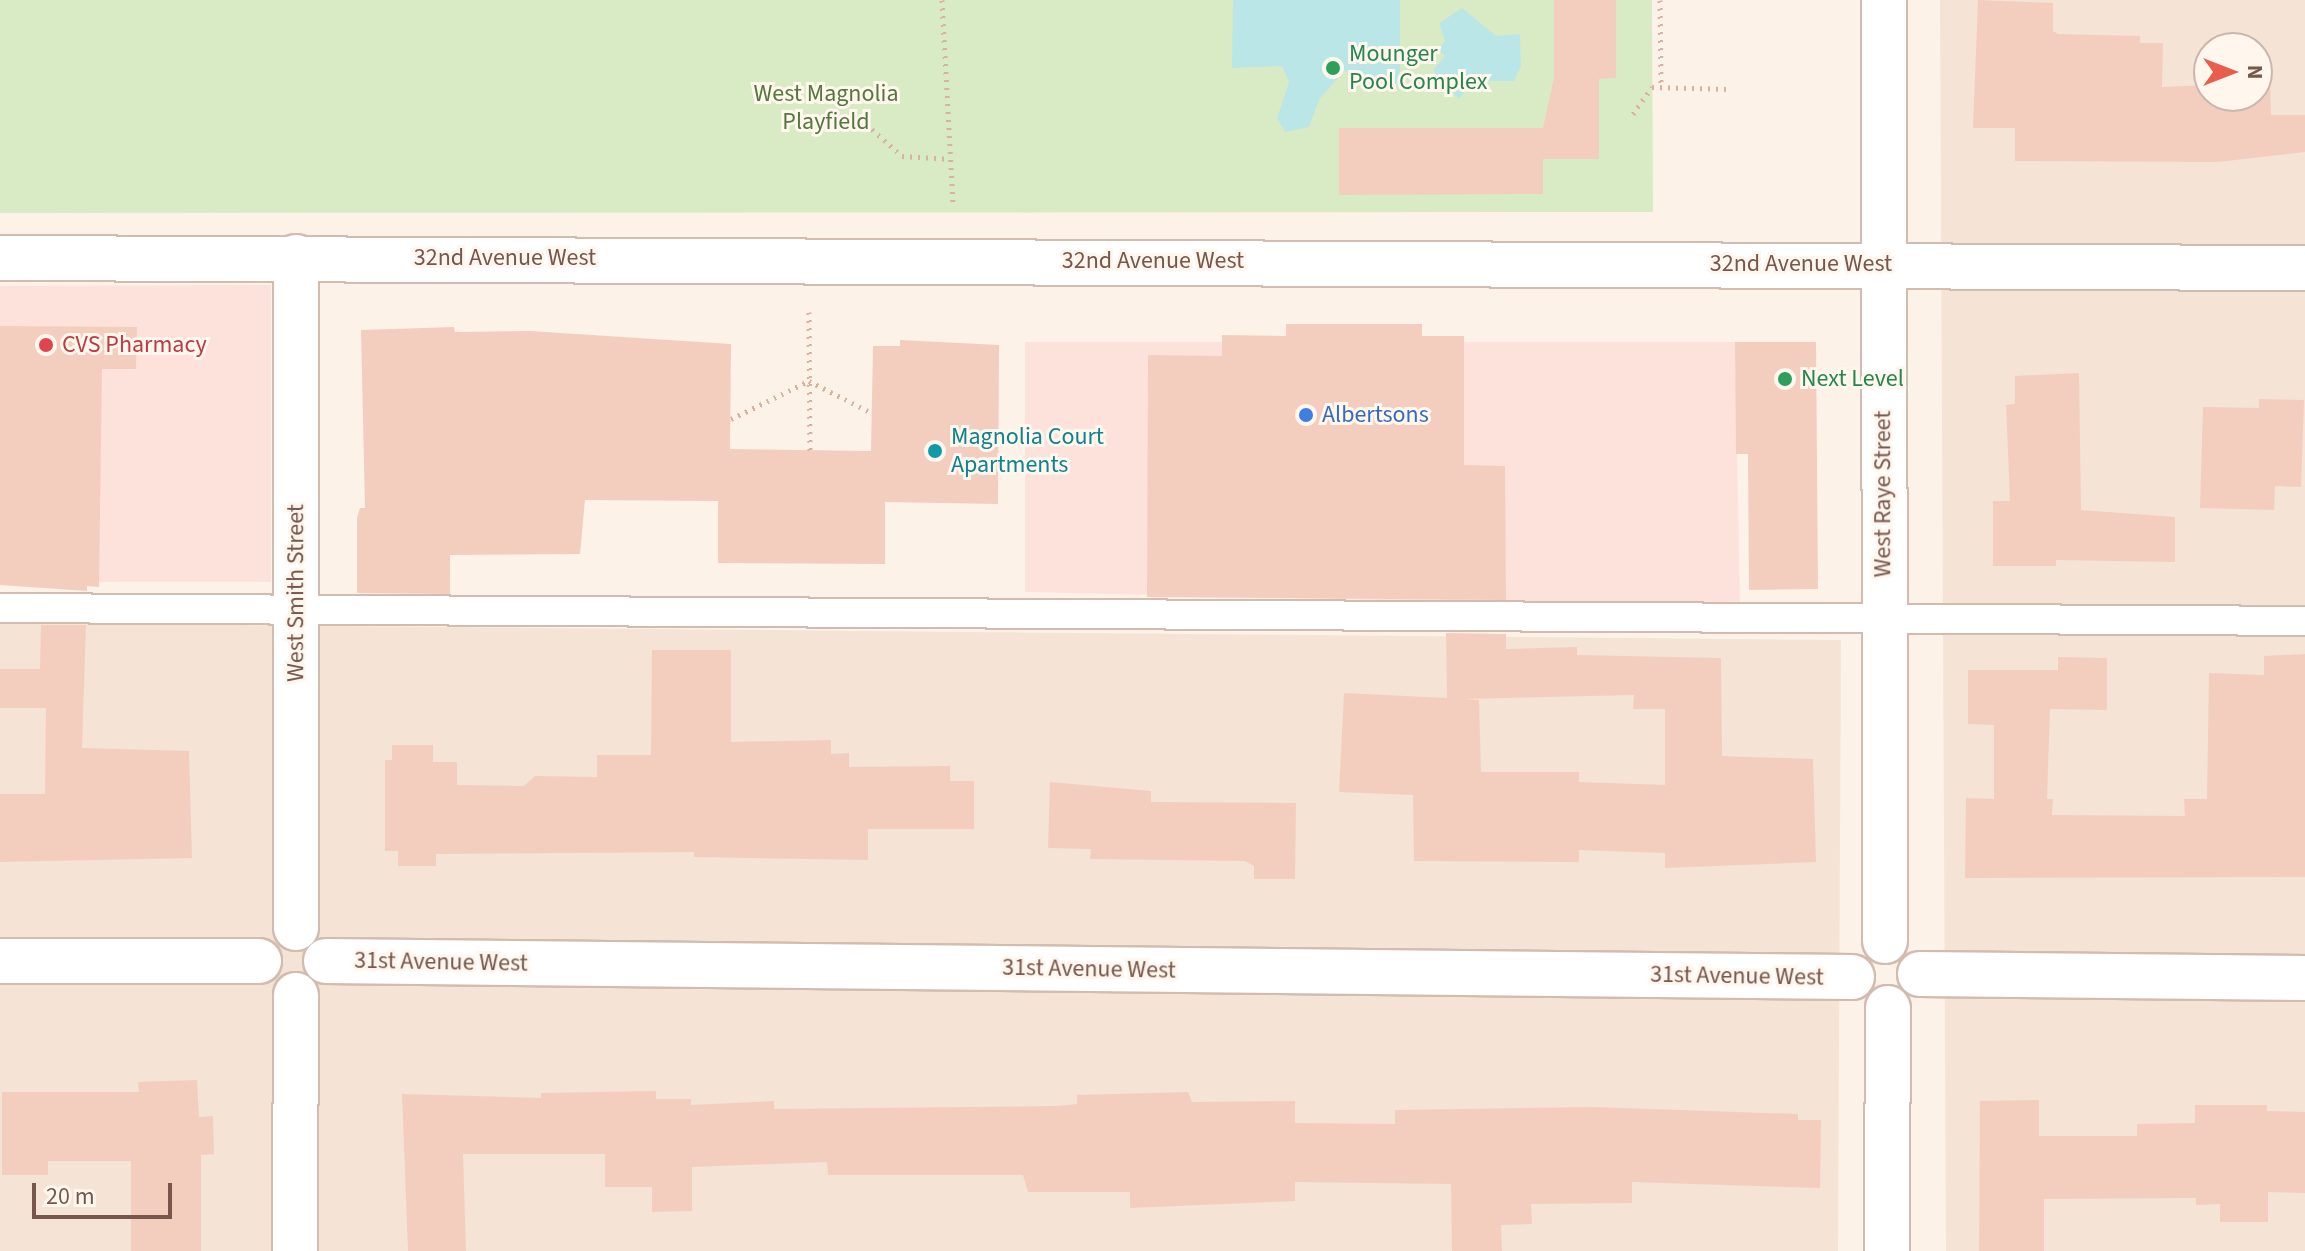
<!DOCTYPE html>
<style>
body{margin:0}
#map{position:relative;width:2305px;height:1251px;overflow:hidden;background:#fdf2e7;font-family:"Source Sans 3",sans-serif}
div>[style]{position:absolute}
.residential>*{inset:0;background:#f5e3d6}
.commercial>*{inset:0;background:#fde2db}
.green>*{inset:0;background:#d9ebc5}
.water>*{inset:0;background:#bbe6e7}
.building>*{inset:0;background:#f3cebe}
.path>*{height:5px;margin-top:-2.5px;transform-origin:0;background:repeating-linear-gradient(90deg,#d8b1a1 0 2px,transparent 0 8px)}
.roads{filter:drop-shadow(2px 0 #d2bbaf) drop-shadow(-2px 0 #d2bbaf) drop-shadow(0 2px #d2bbaf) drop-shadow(0 -2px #d2bbaf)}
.service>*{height:28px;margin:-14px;padding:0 14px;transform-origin:14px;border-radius:14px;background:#fff}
.minor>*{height:44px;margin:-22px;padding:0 22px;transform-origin:22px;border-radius:22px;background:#fff}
.tertiary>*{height:44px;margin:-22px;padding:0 22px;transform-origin:22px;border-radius:22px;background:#fff}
.dots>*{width:22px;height:22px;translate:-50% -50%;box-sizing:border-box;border:4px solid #fff7ee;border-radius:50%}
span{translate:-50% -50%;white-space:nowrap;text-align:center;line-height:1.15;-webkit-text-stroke:6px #fff7ee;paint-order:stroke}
.leisure-label{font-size:24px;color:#27864d}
.left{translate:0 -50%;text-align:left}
.park-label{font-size:24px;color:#567840}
.street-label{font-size:24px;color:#78564b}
.health-label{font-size:24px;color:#be3a42}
.shop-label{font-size:24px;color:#366cbe}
.culture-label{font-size:24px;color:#0d838f}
.north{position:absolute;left:2193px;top:32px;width:80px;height:80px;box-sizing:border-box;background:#fff7ee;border:2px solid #c9b7ad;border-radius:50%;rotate:90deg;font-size:22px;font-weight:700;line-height:32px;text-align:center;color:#78564b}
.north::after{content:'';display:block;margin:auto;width:28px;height:36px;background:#e95d4b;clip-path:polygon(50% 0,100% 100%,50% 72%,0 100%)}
.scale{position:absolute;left:32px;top:1183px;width:140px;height:36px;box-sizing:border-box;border:4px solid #78564b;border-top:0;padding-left:10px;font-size:24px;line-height:28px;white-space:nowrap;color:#78564b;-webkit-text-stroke:6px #fff7ee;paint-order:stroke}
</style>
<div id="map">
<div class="residential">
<div style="clip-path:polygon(evenodd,1940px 0,2305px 0,2305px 1251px,1946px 1251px,1940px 0,2209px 48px,2257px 48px,2257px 96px,2209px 96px,2209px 48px)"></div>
<div style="clip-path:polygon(0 623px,1841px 640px,1838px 1251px,0 1251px)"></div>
</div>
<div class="commercial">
<div style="clip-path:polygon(271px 285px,271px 582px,0 582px,0 286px)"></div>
<div style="clip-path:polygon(1025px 342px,1735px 342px,1740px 608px,1025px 592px)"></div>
</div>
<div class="green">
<div style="clip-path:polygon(0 0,1652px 0,1653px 212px,0 213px)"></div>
</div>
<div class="water">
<div style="clip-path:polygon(1233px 0,1400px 0,1400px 84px,1364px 84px,1345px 70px,1319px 100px,1309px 127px,1285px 132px,1277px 118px,1289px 82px,1282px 66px,1232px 68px)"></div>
<div style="clip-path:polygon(1462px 8px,1496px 36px,1520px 34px,1521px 66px,1514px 81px,1474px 81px,1459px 99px,1433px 70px,1445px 56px,1438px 49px,1445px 41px,1439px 23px)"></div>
</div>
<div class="building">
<div style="clip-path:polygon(1554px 0,1616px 0,1616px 78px,1599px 79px,1599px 159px,1543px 159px,1543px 194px,1339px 195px,1339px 128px,1543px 128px,1554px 78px)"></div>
<div style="clip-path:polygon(1978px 0,2053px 3px,2053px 31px,2058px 34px,2140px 36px,2140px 43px,2163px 43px,2162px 87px,2209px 85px,2209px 96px,2257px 96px,2257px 83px,2270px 83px,2271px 115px,2305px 115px,2305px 152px,2218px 162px,2015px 161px,2015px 128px,1973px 128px)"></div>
<div style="clip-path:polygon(1286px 324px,1422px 324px,1422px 336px,1464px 336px,1464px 465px,1505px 466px,1506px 600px,1147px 597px,1148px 355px,1222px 356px,1222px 335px,1286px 336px)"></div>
<div style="clip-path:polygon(0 326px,137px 327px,136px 369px,102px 369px,99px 587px,87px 586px,87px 591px,0 585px)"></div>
<div style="clip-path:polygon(454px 327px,455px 332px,530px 331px,731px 344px,730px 449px,871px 451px,873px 346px,900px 346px,900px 340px,999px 345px,998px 504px,885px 502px,885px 564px,718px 563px,718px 501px,585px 500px,580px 554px,450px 555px,450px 594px,357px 593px,357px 518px,360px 508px,365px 508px,361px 330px)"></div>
<div style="clip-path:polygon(1735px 342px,1816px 342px,1818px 589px,1749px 590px,1748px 454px,1736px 454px)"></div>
<div style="clip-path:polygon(2079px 373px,2081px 510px,2175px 517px,2175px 562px,2056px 560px,2056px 566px,1993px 566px,1993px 501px,2010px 501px,2006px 405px,2015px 404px,2015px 376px)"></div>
<div style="clip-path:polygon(2259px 399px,2304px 400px,2301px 487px,2275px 486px,2274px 510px,2200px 508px,2203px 407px,2259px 408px)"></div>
<div style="clip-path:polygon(41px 625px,86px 625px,82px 748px,189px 751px,192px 858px,0 862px,0 794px,45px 794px,46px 708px,0 708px,0 669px,40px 669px)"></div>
<div style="clip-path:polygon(evenodd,1446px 633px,1506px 634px,1506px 649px,1577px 647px,1577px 655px,1721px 658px,1722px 756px,1813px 759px,1816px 862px,1665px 868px,1665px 853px,1579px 850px,1579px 862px,1414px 861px,1413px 795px,1339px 792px,1344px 693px,1447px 698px,1446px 633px,1634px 695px,1633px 709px,1665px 709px,1665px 785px,1579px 782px,1579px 772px,1481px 772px,1479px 700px,1465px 699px,1634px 695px)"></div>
<div style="clip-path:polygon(652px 650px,731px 650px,731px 742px,831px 740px,831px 754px,849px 753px,849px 767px,950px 766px,950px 781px,974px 781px,974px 829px,868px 829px,868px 860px,694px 857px,694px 852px,436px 854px,436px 866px,398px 866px,398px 851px,385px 851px,385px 760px,392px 760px,392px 745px,433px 745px,433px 762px,457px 762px,457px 785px,524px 786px,535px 776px,597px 777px,597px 755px,651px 755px)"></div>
<div style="clip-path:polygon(2305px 654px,2305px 877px,1965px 878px,1966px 798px,1994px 799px,1994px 725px,1968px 724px,1968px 670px,2058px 670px,2058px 657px,2107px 658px,2107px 710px,2050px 709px,2047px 799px,2053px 799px,2052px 815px,2185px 816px,2184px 799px,2207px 799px,2209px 673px,2264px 675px,2264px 656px)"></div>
<div style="clip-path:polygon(1050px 782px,1151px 791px,1151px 802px,1296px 803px,1295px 879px,1254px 879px,1254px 866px,1245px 861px,1090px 859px,1091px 849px,1048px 848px)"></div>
<div style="clip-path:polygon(197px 1080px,199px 1117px,213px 1116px,214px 1154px,201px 1155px,201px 1251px,131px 1251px,131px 1161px,48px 1161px,48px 1175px,2px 1175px,2px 1092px,139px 1092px,138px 1082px)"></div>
<div style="clip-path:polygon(656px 1091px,656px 1099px,691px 1099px,691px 1105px,774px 1101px,774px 1109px,1058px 1106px,1077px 1104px,1077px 1095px,1188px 1092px,1192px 1102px,1295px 1101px,1295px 1123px,1395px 1124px,1395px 1110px,1593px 1107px,1798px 1114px,1798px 1120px,1821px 1120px,1820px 1188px,1632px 1182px,1632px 1203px,1531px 1204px,1532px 1224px,1501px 1225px,1502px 1251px,1452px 1251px,1451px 1184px,1295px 1182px,1295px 1201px,1130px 1208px,1130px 1192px,1028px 1192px,1023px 1175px,828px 1175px,827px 1162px,692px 1167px,692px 1211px,652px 1212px,652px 1187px,605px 1187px,605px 1154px,463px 1154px,466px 1251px,408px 1251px,402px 1094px,541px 1098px,541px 1093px)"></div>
<div style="clip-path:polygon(2039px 1100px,2039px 1136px,2137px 1136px,2137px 1124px,2195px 1123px,2195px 1105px,2267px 1105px,2267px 1111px,2305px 1112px,2305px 1193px,2268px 1192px,2268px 1222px,2220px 1222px,2220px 1204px,2196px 1205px,2196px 1198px,2044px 1199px,2044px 1251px,1979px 1251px,1980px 1101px)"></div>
</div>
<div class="path">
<div style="left:942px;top:0;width:206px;rotate:86.9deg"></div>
<div style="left:1660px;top:0;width:87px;rotate:89.3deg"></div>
<div style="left:1633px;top:114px;width:33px;rotate:-55deg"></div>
<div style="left:1652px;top:87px;width:78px;rotate:1.5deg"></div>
<div style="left:866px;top:124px;width:48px;rotate:41.6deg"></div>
<div style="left:902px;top:156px;width:48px;rotate:3.6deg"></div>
<div style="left:809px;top:312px;width:139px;rotate:89.6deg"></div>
<div style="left:731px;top:419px;width:87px;rotate:-26deg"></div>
<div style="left:809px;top:381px;width:71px;rotate:26.9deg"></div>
</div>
<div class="roads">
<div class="service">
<div style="left:0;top:608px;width:2305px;rotate:0.32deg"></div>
</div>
<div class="minor">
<div style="left:1884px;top:0;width:941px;rotate:89.94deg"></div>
<div style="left:296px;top:257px;width:671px;rotate:90deg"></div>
<div style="left:0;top:961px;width:259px"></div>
<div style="left:326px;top:961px;width:1526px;rotate:0.6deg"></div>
<div style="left:1920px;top:974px;width:385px;rotate:0.6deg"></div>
<div style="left:295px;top:1251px;width:256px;rotate:-89.8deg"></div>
<div style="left:1887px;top:1251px;width:243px;rotate:-89.8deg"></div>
</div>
<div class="tertiary">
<div style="left:0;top:258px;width:2305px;rotate:0.25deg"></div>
</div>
</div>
<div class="dots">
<div style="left:1333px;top:68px;background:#2e9e5b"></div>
<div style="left:46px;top:345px;background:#e0444e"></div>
<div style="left:1785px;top:379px;background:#2e9e5b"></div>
<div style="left:1306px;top:415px;background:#3f7fe0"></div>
<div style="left:935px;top:451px;background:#0f9aa8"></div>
</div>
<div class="leisure-label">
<span class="left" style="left:1349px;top:68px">Mounger<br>Pool Complex</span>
<span class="left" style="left:1801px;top:379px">Next Level</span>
</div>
<div class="park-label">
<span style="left:826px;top:108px">West Magnolia<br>Playfield</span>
</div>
<div class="street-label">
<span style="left:505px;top:258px">32nd Avenue West</span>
<span style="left:1153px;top:261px">32nd Avenue West</span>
<span style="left:1801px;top:264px">32nd Avenue West</span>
<span style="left:1883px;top:494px;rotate:-90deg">West Raye Street</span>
<span style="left:296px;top:593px;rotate:-90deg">West Smith Street</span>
<span style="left:441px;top:962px;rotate:1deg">31st Avenue West</span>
<span style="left:1089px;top:969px;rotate:1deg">31st Avenue West</span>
<span style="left:1737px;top:976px;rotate:1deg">31st Avenue West</span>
</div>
<div class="health-label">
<span class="left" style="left:62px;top:345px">CVS Pharmacy</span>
</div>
<div class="shop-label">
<span class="left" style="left:1322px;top:415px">Albertsons</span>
</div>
<div class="culture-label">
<span class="left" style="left:951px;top:451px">Magnolia Court<br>Apartments</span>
</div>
<div class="north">N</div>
<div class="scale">20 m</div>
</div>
